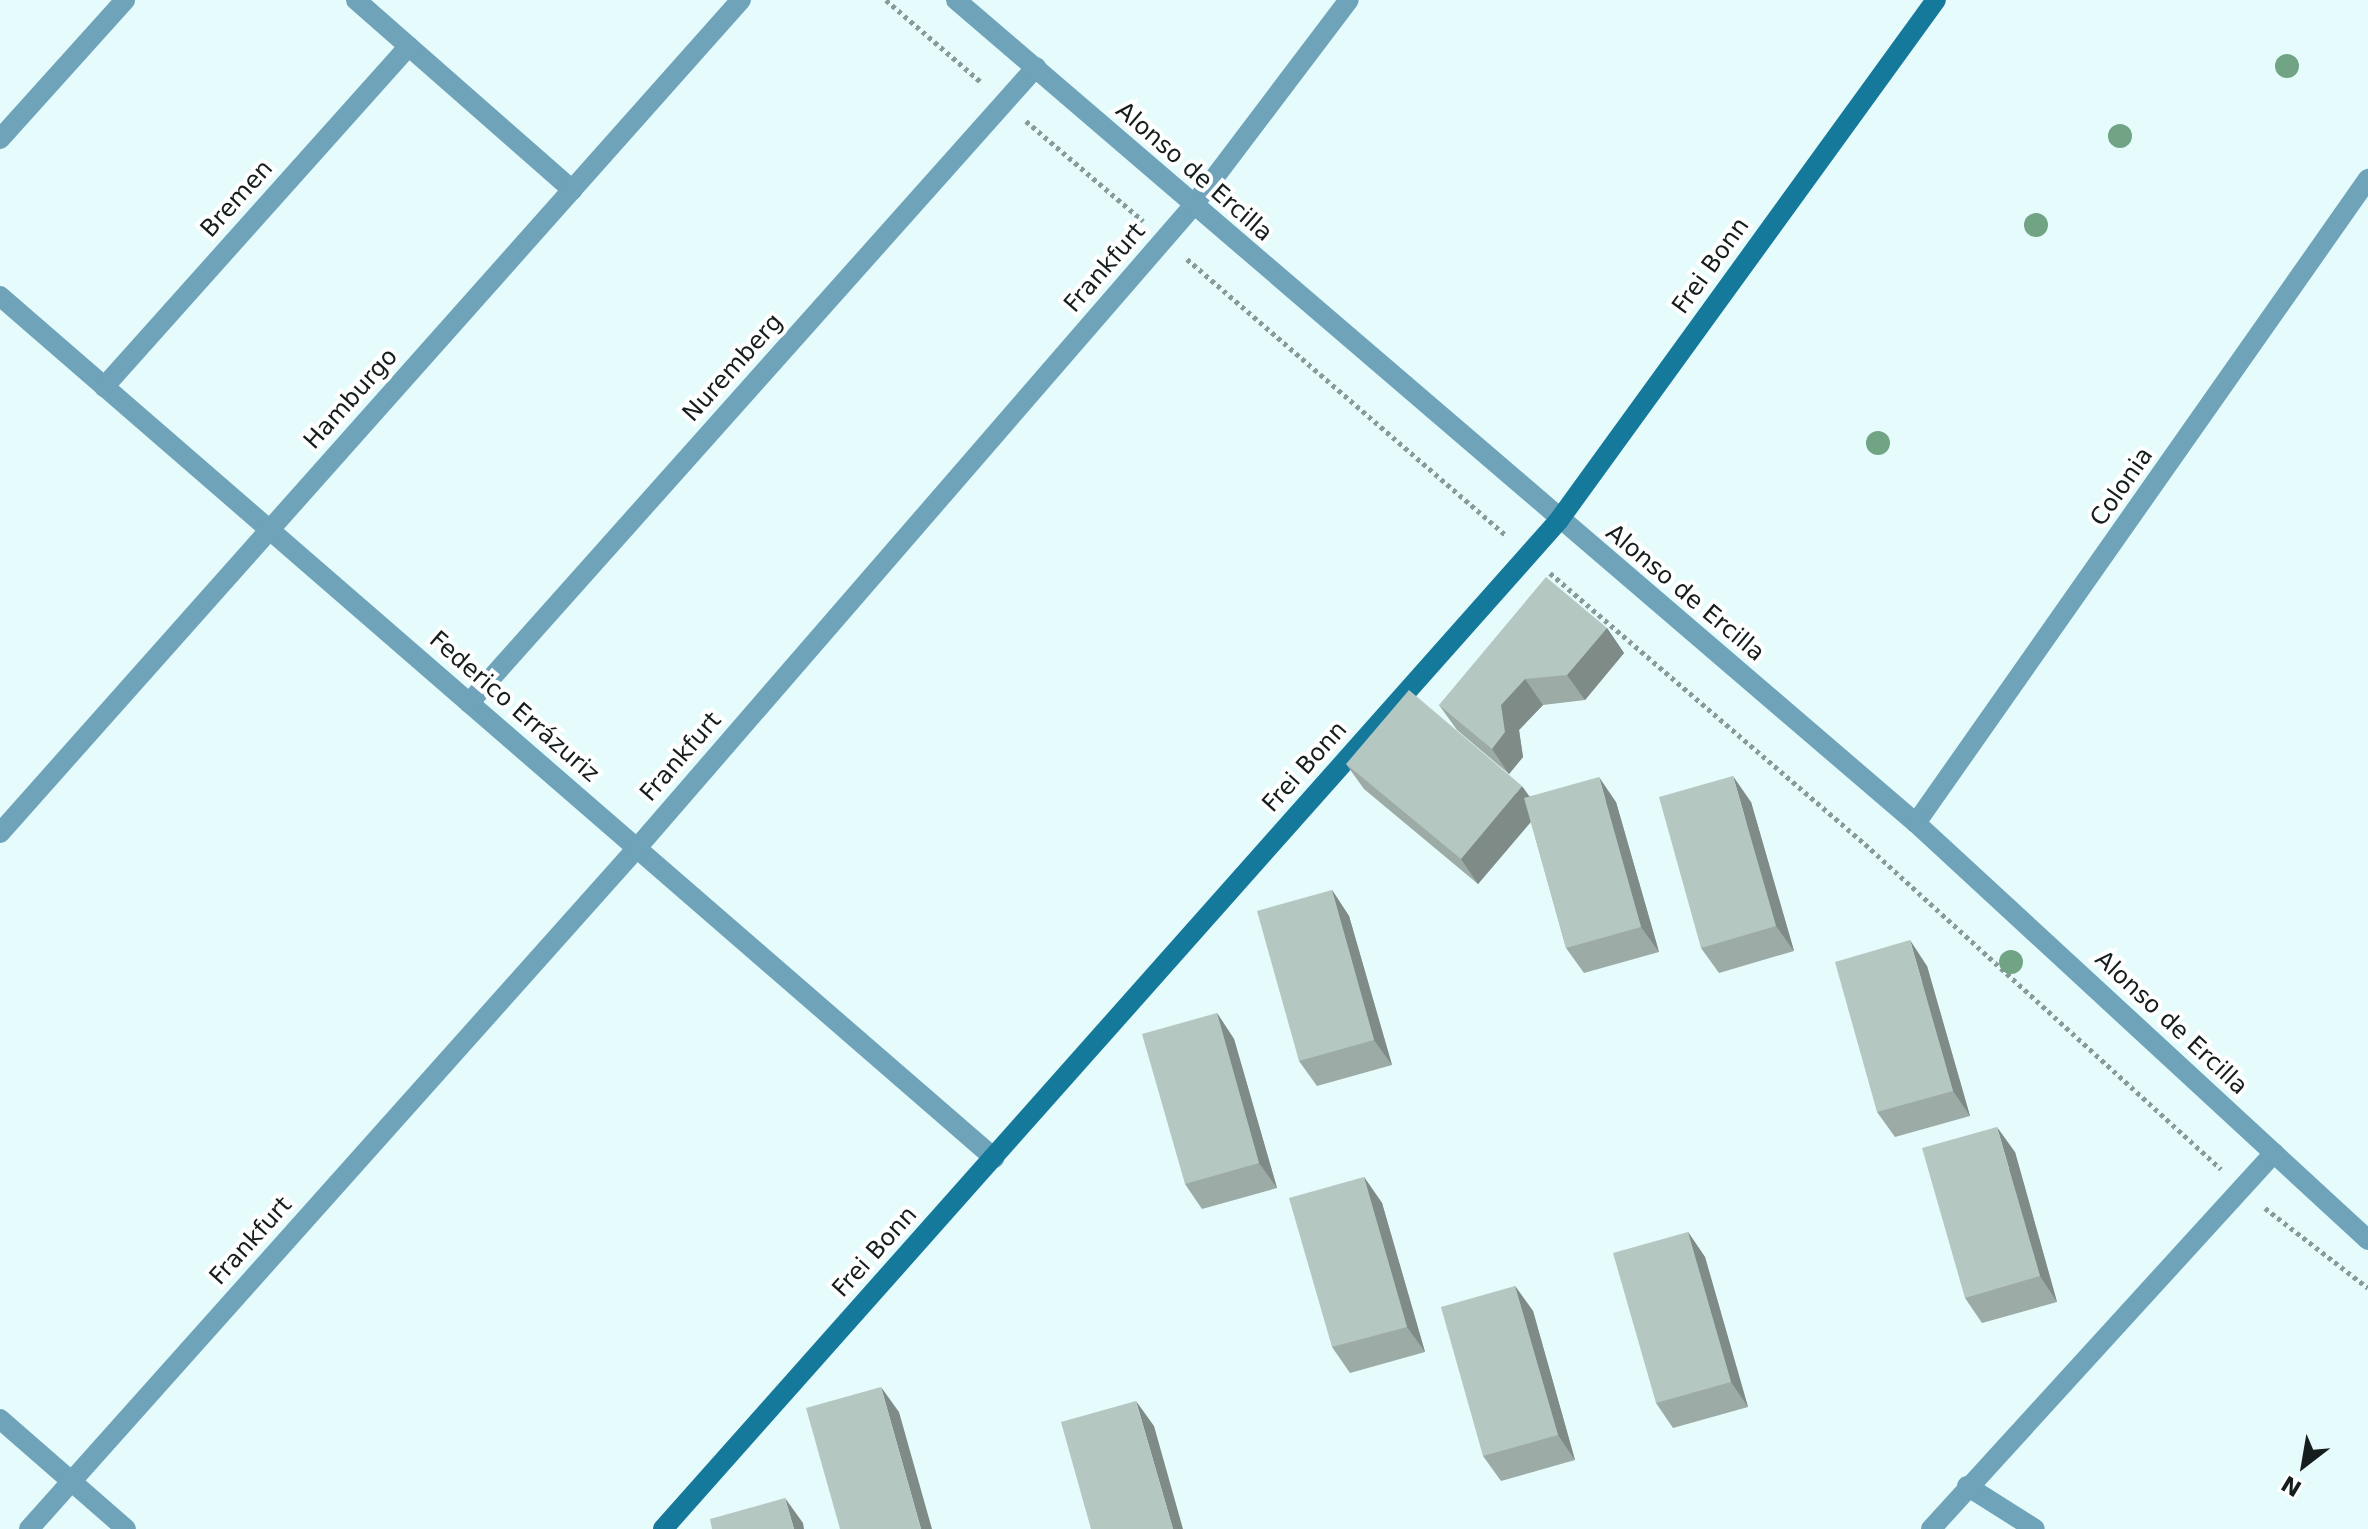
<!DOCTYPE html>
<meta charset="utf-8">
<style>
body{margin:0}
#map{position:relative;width:2368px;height:1529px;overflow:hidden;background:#e6fbfc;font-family:"DejaVu Sans",sans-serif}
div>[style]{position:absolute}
.path>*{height:5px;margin-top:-2.5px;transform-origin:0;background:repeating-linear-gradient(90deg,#8a9a9a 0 4px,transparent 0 8px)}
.minor>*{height:20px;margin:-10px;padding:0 10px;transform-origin:10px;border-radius:10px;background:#6ea3ba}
.tertiary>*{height:20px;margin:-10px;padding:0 10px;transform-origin:10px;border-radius:10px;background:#6ea3ba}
.secondary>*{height:20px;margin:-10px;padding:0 10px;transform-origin:10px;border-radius:10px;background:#14799b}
.trees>*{width:24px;height:24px;margin:-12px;border-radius:50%;background:#70a485}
.wall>*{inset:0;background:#9caba6}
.shaded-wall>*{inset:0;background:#7f8b87}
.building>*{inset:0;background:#b5c7c1}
span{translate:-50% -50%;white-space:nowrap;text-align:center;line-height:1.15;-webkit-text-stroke:8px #fff;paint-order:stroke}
.street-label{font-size:24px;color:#151d1d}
.north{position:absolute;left:2264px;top:1425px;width:80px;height:80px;-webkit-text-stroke:6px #fff;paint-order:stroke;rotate:211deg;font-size:22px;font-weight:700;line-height:32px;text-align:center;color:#151d1d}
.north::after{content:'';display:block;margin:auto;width:28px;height:36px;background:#151d1d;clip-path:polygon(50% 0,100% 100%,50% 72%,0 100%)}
</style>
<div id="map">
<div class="path">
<div style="left:886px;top:0;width:127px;rotate:40.8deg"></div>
<div style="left:1026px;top:121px;width:154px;rotate:40.5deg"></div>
<div style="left:1187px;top:259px;width:422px;rotate:40.9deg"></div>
<div style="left:1550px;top:573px;width:416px;rotate:40.7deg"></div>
<div style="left:1865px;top:844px;width:482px;rotate:42.4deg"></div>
<div style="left:2265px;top:1208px;width:130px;rotate:37.8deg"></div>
</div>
<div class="minor">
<div style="left:356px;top:0;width:288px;rotate:41.3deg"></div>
<div style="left:0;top:139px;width:187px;rotate:-48deg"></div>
<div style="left:0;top:296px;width:1316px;rotate:40.93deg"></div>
<div style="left:104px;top:387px;width:457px;rotate:-48.2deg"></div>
<div style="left:469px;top:703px;width:852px;rotate:-48.28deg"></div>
<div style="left:1916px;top:823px;width:787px;rotate:-54.94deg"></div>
<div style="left:0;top:833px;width:1115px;rotate:-48.35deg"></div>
<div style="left:0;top:1419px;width:167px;rotate:41.1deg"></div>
<div style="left:1967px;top:1486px;width:80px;rotate:32.3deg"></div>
<div style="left:29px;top:1529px;width:913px;rotate:-48.24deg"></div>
<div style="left:637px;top:848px;width:849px;rotate:-49.11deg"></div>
<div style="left:1193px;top:206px;width:258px;rotate:-52.9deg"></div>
<div style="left:1931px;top:1529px;width:509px;rotate:-47.63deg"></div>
</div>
<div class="tertiary">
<div style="left:956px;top:0;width:1264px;rotate:40.61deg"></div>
<div style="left:1916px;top:823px;width:615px;rotate:42.69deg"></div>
</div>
<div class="secondary">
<div style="left:663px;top:1529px;width:1349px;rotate:-48.39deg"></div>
<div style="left:1559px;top:520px;width:642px;rotate:-54.06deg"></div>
</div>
<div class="trees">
<div style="left:2287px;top:66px"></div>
<div style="left:2120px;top:136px"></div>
<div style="left:2036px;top:225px"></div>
<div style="left:1878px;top:443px"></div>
<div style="left:2011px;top:962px"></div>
</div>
<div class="wall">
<div style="clip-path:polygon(1607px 628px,1624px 653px,1585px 700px,1543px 705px,1519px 730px,1523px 757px,1509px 774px,1457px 730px,1439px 705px)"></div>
<div style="clip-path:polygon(1346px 764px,1529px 796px,1616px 802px,1659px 952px,1584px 973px,1566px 948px,1531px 822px,1478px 884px,1364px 789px)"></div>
<div style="clip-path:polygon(1751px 802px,1794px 951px,1719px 973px,1701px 948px)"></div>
<div style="clip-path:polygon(1332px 890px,1349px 916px,1392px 1065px,1317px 1086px,1299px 1061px)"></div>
<div style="clip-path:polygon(1927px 966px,1970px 1116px,1895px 1137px,1877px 1112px)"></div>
<div style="clip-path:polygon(1217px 1013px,1234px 1039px,1277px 1188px,1202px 1209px,1185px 1184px)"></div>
<div style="clip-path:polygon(2015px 1152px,2057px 1302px,1982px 1323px,1965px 1298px)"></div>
<div style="clip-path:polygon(1364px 1177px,1382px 1203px,1425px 1352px,1350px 1373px,1332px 1347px)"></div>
<div style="clip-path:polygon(1688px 1232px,1705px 1257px,1748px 1407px,1673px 1428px,1656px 1403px)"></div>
<div style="clip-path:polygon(1515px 1286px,1533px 1311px,1575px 1460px,1501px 1481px,1483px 1456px)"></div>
</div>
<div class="shaded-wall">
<div style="clip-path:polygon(1607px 628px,1624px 653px,1585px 700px,1567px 675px)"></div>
<div style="clip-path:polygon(1525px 679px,1543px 705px,1519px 730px,1523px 757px,1509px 774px,1492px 749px,1501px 705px)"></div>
<div style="clip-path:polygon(1733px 776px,1751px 802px,1794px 951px,1776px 926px)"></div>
<div style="clip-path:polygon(1599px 777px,1616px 802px,1659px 952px,1641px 927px)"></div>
<div style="clip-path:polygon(1522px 786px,1540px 811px,1478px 884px,1461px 859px)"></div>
<div style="clip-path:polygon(1332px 890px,1349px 916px,1392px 1065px,1374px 1040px)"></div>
<div style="clip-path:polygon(1910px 940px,1927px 966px,1970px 1116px,1953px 1091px)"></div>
<div style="clip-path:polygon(1217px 1013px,1234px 1039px,1277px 1188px,1259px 1163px)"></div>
<div style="clip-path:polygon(1997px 1127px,2015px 1152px,2057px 1302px,2040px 1276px)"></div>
<div style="clip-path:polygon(1364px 1177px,1382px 1203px,1425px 1352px,1407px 1327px)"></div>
<div style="clip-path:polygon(1688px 1232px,1705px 1257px,1748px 1407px,1731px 1382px)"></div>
<div style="clip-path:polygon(1515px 1286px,1533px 1311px,1575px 1460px,1558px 1435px)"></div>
<div style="clip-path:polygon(881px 1387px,899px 1412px,932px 1529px,921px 1529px)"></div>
<div style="clip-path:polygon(1136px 1401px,1154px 1426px,1183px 1529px,1173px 1529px)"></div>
<div style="clip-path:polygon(785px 1498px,803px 1523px,804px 1529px,794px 1529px)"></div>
</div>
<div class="building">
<div style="clip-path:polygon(1546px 577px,1607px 628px,1567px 675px,1525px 679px,1501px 705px,1505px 732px,1492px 749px,1439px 705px)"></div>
<div style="clip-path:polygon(1409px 690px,1522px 786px,1461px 859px,1346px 764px)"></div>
<div style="clip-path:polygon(1733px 776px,1776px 926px,1701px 948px,1659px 797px)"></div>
<div style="clip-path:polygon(1599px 777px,1641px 927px,1566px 948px,1524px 798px)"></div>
<div style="clip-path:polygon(1332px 890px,1374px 1040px,1299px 1061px,1257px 911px)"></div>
<div style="clip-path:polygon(1910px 940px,1953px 1091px,1877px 1112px,1835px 962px)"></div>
<div style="clip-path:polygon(1217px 1013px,1259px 1163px,1185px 1184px,1142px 1034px)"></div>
<div style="clip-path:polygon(1997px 1127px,2040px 1276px,1965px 1298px,1922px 1148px)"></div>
<div style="clip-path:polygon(1364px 1177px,1407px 1327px,1332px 1347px,1289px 1198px)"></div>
<div style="clip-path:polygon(1688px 1232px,1731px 1382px,1656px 1403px,1613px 1253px)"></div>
<div style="clip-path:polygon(1515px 1286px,1558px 1435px,1483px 1456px,1441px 1307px)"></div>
<div style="clip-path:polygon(881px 1387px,921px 1529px,840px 1529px,806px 1408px)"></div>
<div style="clip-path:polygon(1136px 1401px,1173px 1529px,1091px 1529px,1061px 1422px)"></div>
<div style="clip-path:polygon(785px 1498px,794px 1529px,712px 1529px,710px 1519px)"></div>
</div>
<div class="street-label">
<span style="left:1194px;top:172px;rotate:41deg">Alonso de Ercilla</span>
<span style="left:237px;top:199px;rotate:-48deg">Bremen</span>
<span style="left:1711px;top:266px;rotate:-54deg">Frei Bonn</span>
<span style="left:1105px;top:268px;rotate:-49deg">Frankfurt</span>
<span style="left:733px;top:368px;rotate:-48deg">Nuremberg</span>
<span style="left:351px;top:399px;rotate:-48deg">Hamburgo</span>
<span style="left:2122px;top:487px;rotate:-55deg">Colonia</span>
<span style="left:1685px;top:593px;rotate:40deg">Alonso de Ercilla</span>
<span style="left:514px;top:707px;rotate:41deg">Federico Errázuriz</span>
<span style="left:681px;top:757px;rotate:-49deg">Frankfurt</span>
<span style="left:1305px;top:767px;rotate:-48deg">Frei Bonn</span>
<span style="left:2171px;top:1023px;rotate:43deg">Alonso de Ercilla</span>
<span style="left:251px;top:1241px;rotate:-48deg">Frankfurt</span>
<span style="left:875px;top:1252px;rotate:-48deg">Frei Bonn</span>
</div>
<div class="north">N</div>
</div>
